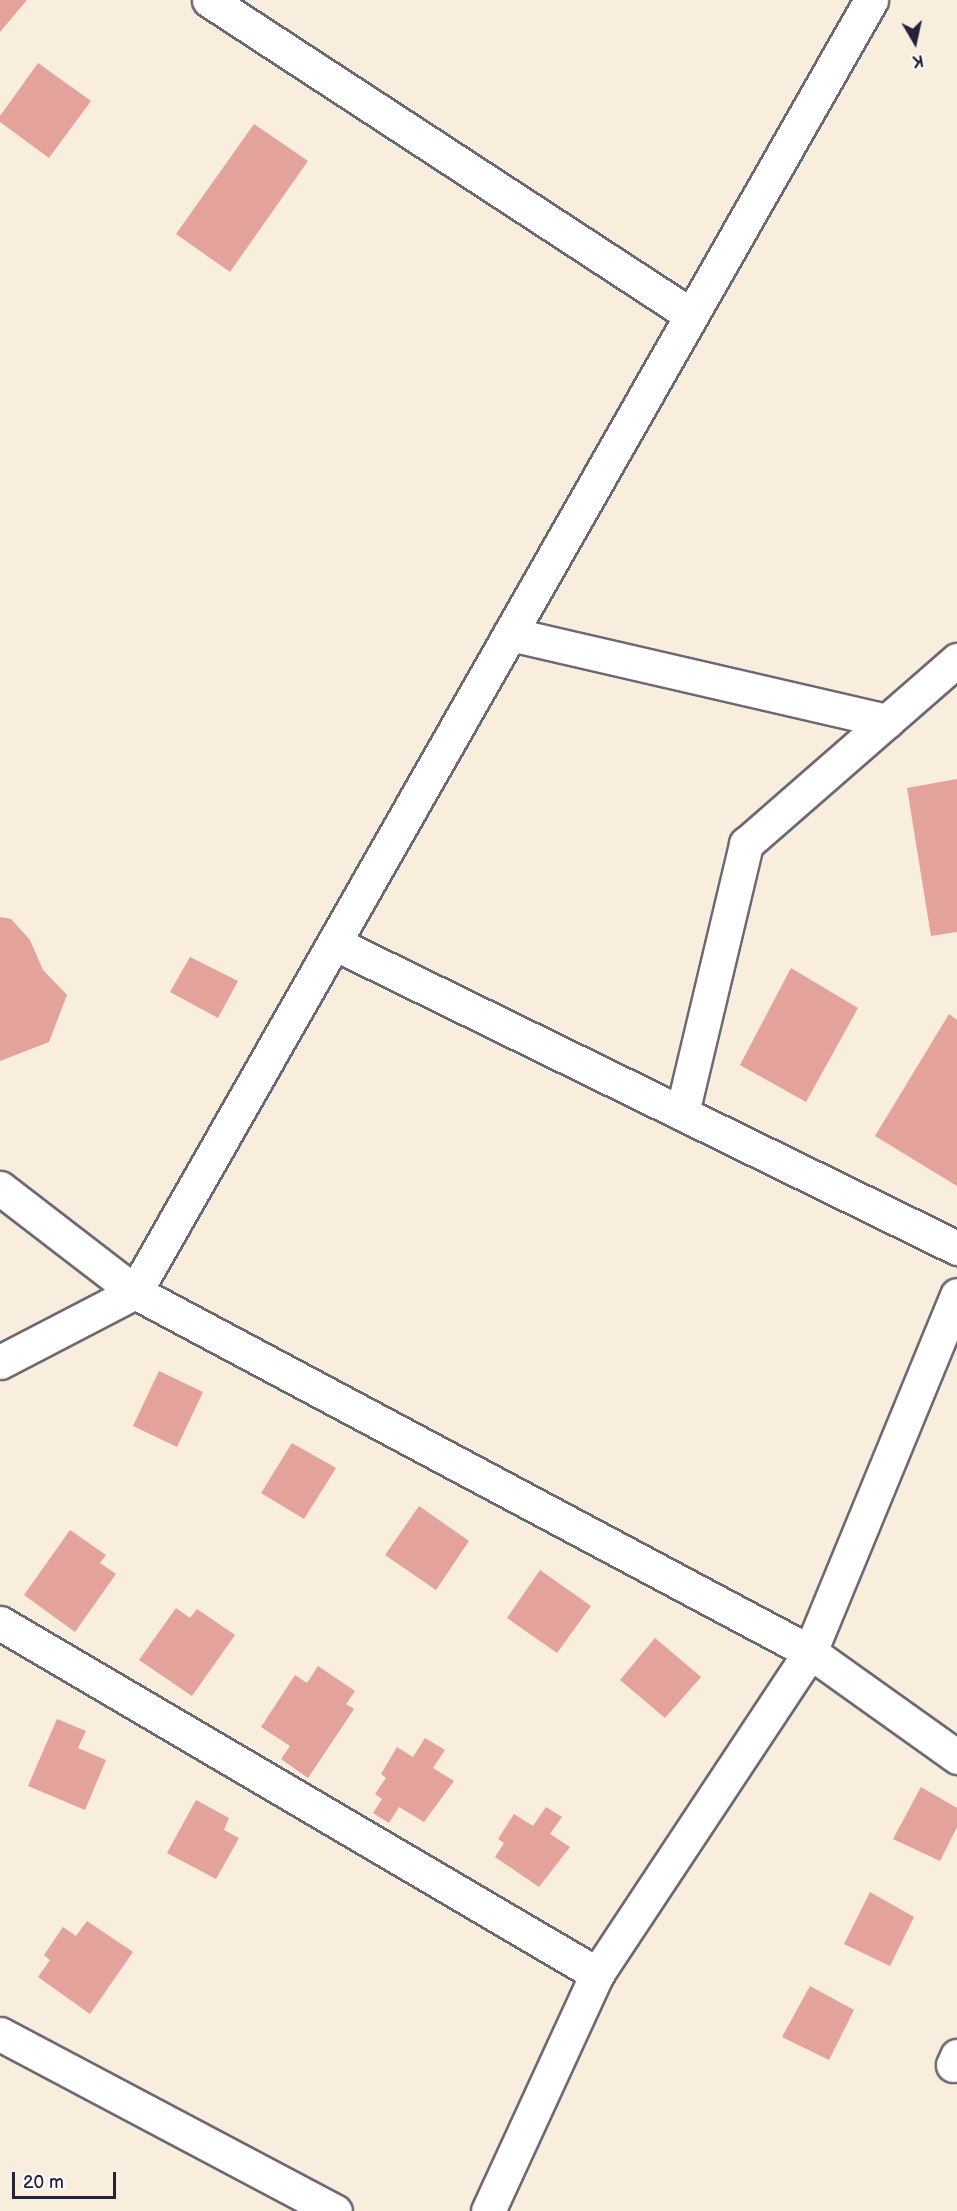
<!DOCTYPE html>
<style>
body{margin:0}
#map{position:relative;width:957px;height:2211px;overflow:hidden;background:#f9eddd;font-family:"Balsamiq Sans",sans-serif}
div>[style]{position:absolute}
.building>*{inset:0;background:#e4a29d}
.roads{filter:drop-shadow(2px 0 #6d6974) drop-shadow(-2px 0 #6d6974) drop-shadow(0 2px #6d6974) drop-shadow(0 -2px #6d6974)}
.minor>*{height:33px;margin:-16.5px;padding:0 16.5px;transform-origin:16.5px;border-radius:16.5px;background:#fff}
span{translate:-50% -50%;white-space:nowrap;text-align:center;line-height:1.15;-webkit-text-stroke:4.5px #fff;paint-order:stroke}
.north{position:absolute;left:885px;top:12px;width:60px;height:60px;-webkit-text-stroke:4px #fff;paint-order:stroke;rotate:171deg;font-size:16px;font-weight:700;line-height:24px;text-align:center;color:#22223b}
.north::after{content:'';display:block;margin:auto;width:21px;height:27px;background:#22223b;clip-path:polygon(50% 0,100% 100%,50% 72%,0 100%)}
.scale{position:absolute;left:12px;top:2172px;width:104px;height:27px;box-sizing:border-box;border:3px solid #22223b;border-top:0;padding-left:8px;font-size:18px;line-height:21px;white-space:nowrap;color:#22223b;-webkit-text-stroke:4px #fff;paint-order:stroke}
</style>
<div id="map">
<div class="building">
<div style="clip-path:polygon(0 0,27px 0,0 32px)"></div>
<div style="clip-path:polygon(38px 63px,91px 101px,49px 158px,0 122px,0 116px)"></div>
<div style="clip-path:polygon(254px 124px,308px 161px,230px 272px,176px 234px)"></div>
<div style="clip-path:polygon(957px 779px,957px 932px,931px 936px,907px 788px)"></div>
<div style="clip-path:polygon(0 917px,11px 919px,30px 940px,43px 970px,67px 995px,49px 1042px,0 1061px)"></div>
<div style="clip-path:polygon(190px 957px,238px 981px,218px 1018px,170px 992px)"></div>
<div style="clip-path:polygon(791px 968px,858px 1008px,806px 1102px,740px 1065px)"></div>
<div style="clip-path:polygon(949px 1014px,957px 1020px,957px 1186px,875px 1136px)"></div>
<div style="clip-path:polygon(159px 1371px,203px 1392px,177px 1447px,133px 1426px)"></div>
<div style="clip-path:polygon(292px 1443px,336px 1468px,304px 1519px,261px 1493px)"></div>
<div style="clip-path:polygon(419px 1506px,469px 1541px,436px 1590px,385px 1555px)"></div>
<div style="clip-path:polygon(70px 1530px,106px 1555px,100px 1563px,116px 1574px,75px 1632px,24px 1595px)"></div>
<div style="clip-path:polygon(540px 1570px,591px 1606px,557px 1653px,507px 1618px)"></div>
<div style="clip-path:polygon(176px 1608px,190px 1618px,197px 1609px,235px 1635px,192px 1696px,139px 1660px)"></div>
<div style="clip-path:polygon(655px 1638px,701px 1677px,665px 1718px,620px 1680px)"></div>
<div style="clip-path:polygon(318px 1666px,355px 1691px,346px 1704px,354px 1709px,308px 1778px,281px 1759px,290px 1746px,261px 1727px,295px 1675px,307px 1683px)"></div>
<div style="clip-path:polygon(57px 1719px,86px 1731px,78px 1748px,106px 1760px,85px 1810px,28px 1786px)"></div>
<div style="clip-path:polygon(425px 1738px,445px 1750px,433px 1768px,454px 1781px,424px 1822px,399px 1807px,389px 1823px,373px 1813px,382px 1799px,375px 1794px,386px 1778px,381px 1774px,397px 1747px,413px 1757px)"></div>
<div style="clip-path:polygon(921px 1787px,957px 1808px,957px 1827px,940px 1861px,893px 1839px)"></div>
<div style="clip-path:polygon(196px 1800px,229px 1818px,224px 1830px,239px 1838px,216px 1879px,167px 1853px)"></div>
<div style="clip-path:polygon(546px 1807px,562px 1817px,550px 1834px,570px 1847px,539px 1887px,495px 1857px,504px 1843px,498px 1839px,514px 1814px,533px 1826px)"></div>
<div style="clip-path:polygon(870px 1892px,914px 1917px,890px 1966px,844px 1944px)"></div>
<div style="clip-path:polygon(87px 1921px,133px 1952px,90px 2014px,38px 1977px,50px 1960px,44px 1955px,63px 1927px,76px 1936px)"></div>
<div style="clip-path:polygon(810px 1986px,854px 2010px,829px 2060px,782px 2037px)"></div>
</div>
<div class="roads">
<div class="minor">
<div style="left:209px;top:0;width:576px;rotate:33.17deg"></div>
<div style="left:510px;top:634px;width:387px;rotate:13deg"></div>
<div style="left:334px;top:943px;width:694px;rotate:26.08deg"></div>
<div style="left:682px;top:1113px;width:277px;rotate:-76.6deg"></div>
<div style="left:746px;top:844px;width:280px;rotate:-41.1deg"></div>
<div style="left:0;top:1188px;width:170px;rotate:37.6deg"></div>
<div style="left:135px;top:1292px;width:765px;rotate:28.07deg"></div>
<div style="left:810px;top:1652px;width:181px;rotate:35.5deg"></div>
<div style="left:0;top:1362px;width:152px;rotate:-27.4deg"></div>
<div style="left:135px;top:1292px;width:1487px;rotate:-60.33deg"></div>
<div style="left:0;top:1623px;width:693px;rotate:30.45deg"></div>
<div style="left:0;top:2034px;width:379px;rotate:27.9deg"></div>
<div style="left:953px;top:2065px;width:10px;rotate:-66deg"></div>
<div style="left:488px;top:2211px;width:261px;rotate:-65.3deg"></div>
<div style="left:597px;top:1974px;width:386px;rotate:-56.5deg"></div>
<div style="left:810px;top:1652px;width:386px;rotate:-67.6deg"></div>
</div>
</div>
<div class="north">K</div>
<div class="scale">20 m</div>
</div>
